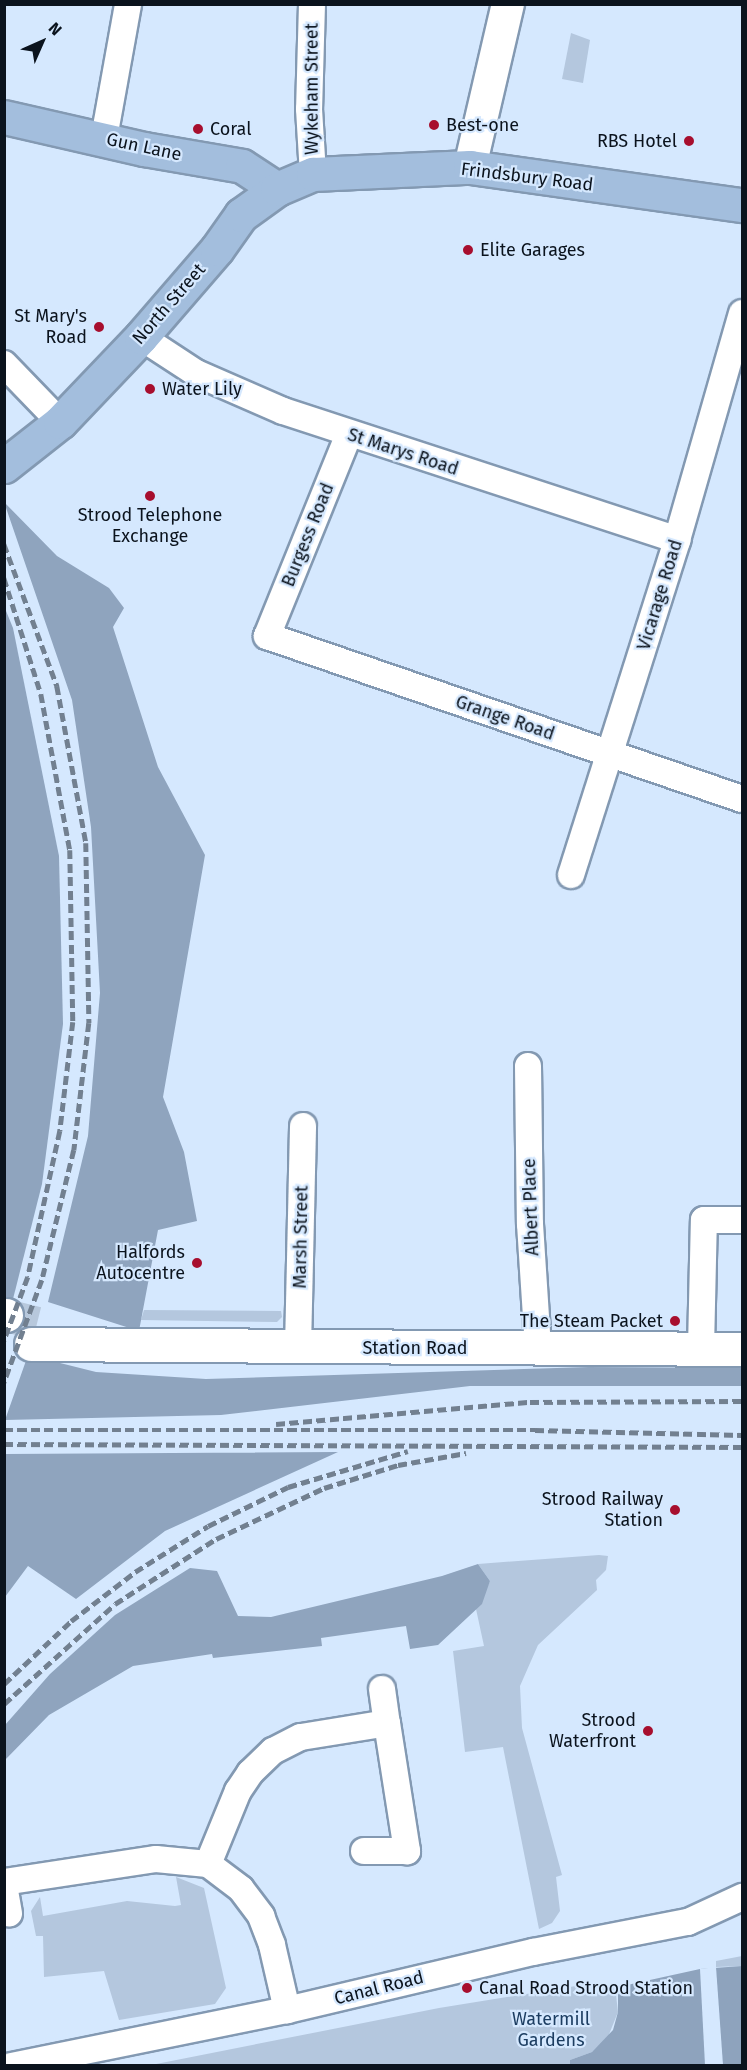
<!DOCTYPE html>
<style>
body{margin:0}
#map{position:relative;width:747px;height:2070px;overflow:hidden;background:#d5e8fe;font-family:"Fira Sans",sans-serif}
div>[style]{position:absolute}
.green>*{inset:0;background:#b4c7de}
.forest>*{inset:0;background:#8fa4be}
.water>*{inset:0;background:#8ea3bd}
.pier>*{inset:0;background:#d5e8fe}
.secondary-tunnel>*{height:33px;margin-top:-16.5px;transform-origin:0;background:repeating-linear-gradient(90deg,#b7c8dc 0 33px,transparent 0 49px)}
.roads{filter:drop-shadow(2px 0 #8399b2) drop-shadow(-2px 0 #8399b2) drop-shadow(0 2px #8399b2) drop-shadow(0 -2px #8399b2)}
.minor>*{height:26px;margin:-13px;padding:0 13px;transform-origin:13px;border-radius:13px;background:#fff}
.tertiary>*{height:32px;margin:-16px;padding:0 16px;transform-origin:16px;border-radius:16px;background:#fff}
.secondary>*{height:33px;margin:-16.5px;padding:0 16.5px;transform-origin:16.5px;border-radius:16.5px;background:#fff}
.primary>*{height:33px;margin:-16.5px;padding:0 16.5px;transform-origin:16.5px;border-radius:16.5px;background:#a3bedd}
.rail>*{height:4.5px;margin-top:-2.25px;transform-origin:0;background:repeating-linear-gradient(90deg,#728090 0 9px,transparent 0 13.5px)}
.dots>*{width:16px;height:16px;translate:-50% -50%;box-sizing:border-box;border:3px solid #d5e8fe;border-radius:50%}
span{translate:-50% -50%;white-space:nowrap;text-align:center;line-height:1.15;-webkit-text-stroke:4.5px #d5e8fe;paint-order:stroke}
.street-label{font-size:18px;color:#0b131d}
.poi-label{font-size:18px;color:#0b131d}
.left{translate:0 -50%;text-align:left}
.right{translate:-100% -50%;text-align:right}
.park-label{font-size:18px;color:#1c3d61}
.frame{position:absolute;inset:0;border:6px solid #0b131d;pointer-events:none}
.north{position:absolute;left:12px;top:12px;width:60px;height:60px;-webkit-text-stroke:4px #d5e8fe;paint-order:stroke;rotate:45deg;font-size:16px;font-weight:700;line-height:24px;text-align:center;color:#0b131d}
.north::after{content:'';display:block;margin:auto;width:21px;height:27px;background:#0b131d;clip-path:polygon(50% 0,100% 100%,50% 72%,0 100%)}
</style>
<div id="map">
<div class="green">
<div style="clip-path:polygon(571px 33px,590px 40px,583px 83px,562px 79px)"></div>
<div style="clip-path:polygon(144px 1310px,281px 1311px,282px 1317px,277px 1322px,141px 1320px)"></div>
<div style="clip-path:polygon(599px 1555px,608px 1556px,606px 1570px,596px 1580px,597px 1590px,538px 1645px,520px 1686px,522px 1728px,562px 1875px,556px 1877px,560px 1911px,552px 1923px,539px 1929px,503px 1747px,465px 1752px,453px 1651px,484px 1646px,476px 1609px,490px 1581px,478px 1564px)"></div>
<div style="clip-path:polygon(176px 1877px,204px 1888px,226px 1988px,215px 2004px,119px 2020px,104px 1971px,44px 1977px,43px 1936px,36px 1936px,31px 1911px,40px 1897px,43px 1916px,127px 1901px,175px 1906px,181px 1905px)"></div>
<div style="clip-path:polygon(742px 1956px,742px 1966px,716px 1967px,716px 1961px)"></div>
<div style="clip-path:polygon(582px 1985px,584px 1992px,615px 1986px,618px 2012px,608px 2037px,592px 2052px,570px 2060px,570px 2065px,146px 2066px,439px 2008px)"></div>
</div>
<div class="forest">
<div style="clip-path:polygon(4px 502px,57px 556px,109px 588px,124px 608px,113px 627px,158px 767px,205px 855px,163px 1097px,184px 1152px,197px 1221px,158px 1230px,139px 1331px,48px 1302px,88px 1136px,100px 993px,91px 827px,72px 700px)"></div>
<div style="clip-path:polygon(4px 606px,13px 628px,59px 856px,63px 1024px,42px 1184px,11px 1307px,4px 1306px)"></div>
<div style="clip-path:polygon(28px 1355px,96px 1372px,206px 1379px,589px 1367px,742px 1368px,742px 1386px,470px 1386px,221px 1415px,5px 1420px)"></div>
<div style="clip-path:polygon(338px 1452px,165px 1531px,76px 1599px,28px 1566px,5px 1597px,5px 1454px)"></div>
<div style="clip-path:polygon(478px 1564px,490px 1581px,482px 1604px,438px 1645px,410px 1649px,406px 1626px,321px 1638px,322px 1646px,213px 1658px,212px 1654px,133px 1666px,49px 1715px,5px 1760px,5px 1725px,50px 1674px,115px 1615px,190px 1568px,217px 1571px,238px 1616px,271px 1617px,442px 1576px)"></div>
</div>
<div class="water">
<div style="clip-path:polygon(742px 1966px,742px 2065px,570px 2066px,570px 2060px,592px 2052px,613px 2030px,618px 2012px,618px 1987px,700px 1969px)"></div>
</div>
<div class="pier">
<div style="clip-path:polygon(716px 1967px,723px 2065px,705px 2065px,700px 1969px)"></div>
</div>
<div class="secondary-tunnel">
<div style="left:6px;top:1315px;width:32px;rotate:14deg"></div>
</div>
<div class="roads">
<div class="minor">
<div style="left:312px;top:4px;width:105px;rotate:91.6deg"></div>
<div style="left:309px;top:109px;width:65px;rotate:86.5deg"></div>
<div style="left:104px;top:138px;width:136px;rotate:-79.8deg"></div>
<div style="left:141px;top:337px;width:66px;rotate:33.2deg"></div>
<div style="left:196px;top:373px;width:95px;rotate:23.6deg"></div>
<div style="left:283px;top:411px;width:415px;rotate:18.1deg"></div>
<div style="left:4px;top:364px;width:81px;rotate:46deg"></div>
<div style="left:349px;top:434px;width:218px;rotate:112.1deg"></div>
<div style="left:267px;top:636px;width:502px;rotate:18.94deg"></div>
<div style="left:571px;top:875px;width:351px;rotate:-72.4deg"></div>
<div style="left:677px;top:540px;width:236px;rotate:-74deg"></div>
<div style="left:528px;top:1066px;width:158px;rotate:89.3deg"></div>
<div style="left:530px;top:1224px;width:124px;rotate:86.3deg"></div>
<div style="left:298px;top:1348px;width:222px;rotate:-88.7deg"></div>
<div style="left:701px;top:1348px;width:128px;rotate:-88.7deg"></div>
<div style="left:704px;top:1220px;width:38px"></div>
<div style="left:382px;top:1689px;width:34px;rotate:82deg"></div>
<div style="left:208px;top:1864px;width:79px;rotate:-67.7deg"></div>
<div style="left:238px;top:1791px;width:22px;rotate:-56deg"></div>
<div style="left:250px;top:1773px;width:32px;rotate:-44deg"></div>
<div style="left:273px;top:1751px;width:31px;rotate:-27deg"></div>
<div style="left:301px;top:1737px;width:87px;rotate:-9.2deg"></div>
<div style="left:387px;top:1723px;width:130px;rotate:81.1deg"></div>
<div style="left:407px;top:1851px;width:43px;rotate:180deg"></div>
<div style="left:4px;top:1882px;width:154px;rotate:-8.6deg"></div>
<div style="left:156px;top:1859px;width:52px;rotate:5.5deg"></div>
<div style="left:208px;top:1864px;width:41px;rotate:37.1deg"></div>
<div style="left:241px;top:1889px;width:34px;rotate:53deg"></div>
<div style="left:261px;top:1916px;width:31px;rotate:69deg"></div>
<div style="left:272px;top:1945px;width:67px;rotate:77deg"></div>
<div style="left:4px;top:1885px;width:29px;rotate:80deg"></div>
<div style="left:11px;top:2066px;width:282px;rotate:-11.5deg"></div>
<div style="left:287px;top:2010px;width:253px;rotate:-13.3deg"></div>
<div style="left:533px;top:1952px;width:158px;rotate:-11deg"></div>
<div style="left:688px;top:1922px;width:60px;rotate:-24.8deg"></div>
</div>
<div class="tertiary">
<div style="left:470px;top:167px;width:167px;rotate:-76.9deg"></div>
</div>
<div class="secondary">
<div style="left:4px;top:1315px;width:2px"></div>
<div style="left:31px;top:1344px;width:711px;rotate:0.4deg"></div>
</div>
<div class="primary">
<div style="left:4px;top:117px;width:144px;rotate:12.9deg"></div>
<div style="left:144px;top:149px;width:99px;rotate:9.8deg"></div>
<div style="left:242px;top:166px;width:42px;rotate:33.3deg"></div>
<div style="left:4px;top:466px;width:71px;rotate:-38.2deg"></div>
<div style="left:60px;top:422px;width:117px;rotate:-46.4deg"></div>
<div style="left:141px;top:337px;width:116px;rotate:-49.2deg"></div>
<div style="left:217px;top:249px;width:42px;rotate:-54.8deg"></div>
<div style="left:241px;top:215px;width:44px;rotate:-35.8deg"></div>
<div style="left:277px;top:189px;width:39px;rotate:-23deg"></div>
<div style="left:313px;top:174px;width:157px;rotate:-2.6deg"></div>
<div style="left:470px;top:167px;width:275px;rotate:8deg"></div>
</div>
</div>
<div class="rail">
<div style="left:4px;top:544px;width:152px;rotate:69.5deg"></div>
<div style="left:57px;top:686px;width:160px;rotate:79.5deg"></div>
<div style="left:86px;top:843px;width:180px;rotate:89deg"></div>
<div style="left:89px;top:1023px;width:128px;rotate:96.7deg"></div>
<div style="left:74px;top:1150px;width:134px;rotate:103.8deg"></div>
<div style="left:42px;top:1280px;width:110px;rotate:110.3deg"></div>
<div style="left:4px;top:578px;width:122px;rotate:72.3deg"></div>
<div style="left:41px;top:694px;width:159px;rotate:79.5deg"></div>
<div style="left:70px;top:850px;width:172px;rotate:89deg"></div>
<div style="left:73px;top:1022px;width:110px;rotate:96.8deg"></div>
<div style="left:60px;top:1131px;width:149px;rotate:102.4deg"></div>
<div style="left:28px;top:1277px;width:68px;rotate:110.6deg"></div>
<div style="left:276px;top:1424px;width:255px;rotate:-5deg"></div>
<div style="left:530px;top:1402px;width:212px;rotate:-0.3deg"></div>
<div style="left:4px;top:1430px;width:531px"></div>
<div style="left:535px;top:1430px;width:207px;rotate:1.4deg"></div>
<div style="left:4px;top:1444px;width:738px;rotate:0.23deg"></div>
<div style="left:4px;top:1684px;width:92px;rotate:-43.2deg"></div>
<div style="left:71px;top:1621px;width:81px;rotate:-37.4deg"></div>
<div style="left:135px;top:1572px;width:86px;rotate:-32.2deg"></div>
<div style="left:208px;top:1526px;width:89px;rotate:-26deg"></div>
<div style="left:288px;top:1487px;width:125px;rotate:-16.7deg"></div>
<div style="left:4px;top:1704px;width:149px;rotate:-42deg"></div>
<div style="left:115px;top:1604px;width:120px;rotate:-32.8deg"></div>
<div style="left:216px;top:1539px;width:119px;rotate:-25.3deg"></div>
<div style="left:324px;top:1488px;width:77px;rotate:-17.3deg"></div>
<div style="left:398px;top:1465px;width:69px;rotate:-10deg"></div>
</div>
<div class="dots">
<div style="left:434px;top:125px;background:#a70e2e"></div>
<div style="left:198px;top:129px;background:#a70e2e"></div>
<div style="left:689px;top:141px;background:#a70e2e"></div>
<div style="left:468px;top:250px;background:#a70e2e"></div>
<div style="left:99px;top:327px;background:#a70e2e"></div>
<div style="left:150px;top:389px;background:#a70e2e"></div>
<div style="left:150px;top:496px;background:#a70e2e"></div>
<div style="left:197px;top:1263px;background:#a70e2e"></div>
<div style="left:675px;top:1321px;background:#a70e2e"></div>
<div style="left:675px;top:1510px;background:#a70e2e"></div>
<div style="left:648px;top:1731px;background:#a70e2e"></div>
<div style="left:467px;top:1988px;background:#a70e2e"></div>
</div>
<div class="street-label">
<span style="left:312px;top:89px;rotate:-90deg">Wykeham Street</span>
<span style="left:144px;top:147px;rotate:12deg">Gun Lane</span>
<span style="left:527px;top:177px;rotate:7deg">Frindsbury Road</span>
<span style="left:169px;top:304px;rotate:-49deg">North Street</span>
<span style="left:403px;top:452px;rotate:18deg">St Marys Road</span>
<span style="left:308px;top:535px;rotate:-68deg">Burgess Road</span>
<span style="left:660px;top:595px;rotate:-73deg">Vicarage Road</span>
<span style="left:505px;top:718px;rotate:19deg">Grange Road</span>
<span style="left:531px;top:1207px;rotate:-92deg">Albert Place</span>
<span style="left:301px;top:1237px;rotate:-89deg">Marsh Street</span>
<span style="left:415px;top:1348px">Station Road</span>
<span style="left:379px;top:1988px;rotate:-14deg">Canal Road</span>
</div>
<div class="poi-label">
<span class="left" style="left:446px;top:125px">Best-one</span>
<span class="left" style="left:210px;top:129px">Coral</span>
<span class="right" style="left:677px;top:141px">RBS Hotel</span>
<span class="left" style="left:480px;top:250px">Elite Garages</span>
<span class="right" style="left:87px;top:327px">St Mary's<br>Road</span>
<span class="left" style="left:162px;top:389px">Water Lily</span>
<span style="left:150px;top:526px">Strood Telephone<br>Exchange</span>
<span class="right" style="left:185px;top:1263px">Halfords<br>Autocentre</span>
<span class="right" style="left:663px;top:1321px">The Steam Packet</span>
<span class="right" style="left:663px;top:1510px">Strood Railway<br>Station</span>
<span class="right" style="left:636px;top:1731px">Strood<br>Waterfront</span>
<span class="left" style="left:479px;top:1988px">Canal Road Strood Station</span>
</div>
<div class="park-label">
<span style="left:551px;top:2030px">Watermill<br>Gardens</span>
</div>
<div class="frame"></div>
<div class="north">N</div>
</div>
